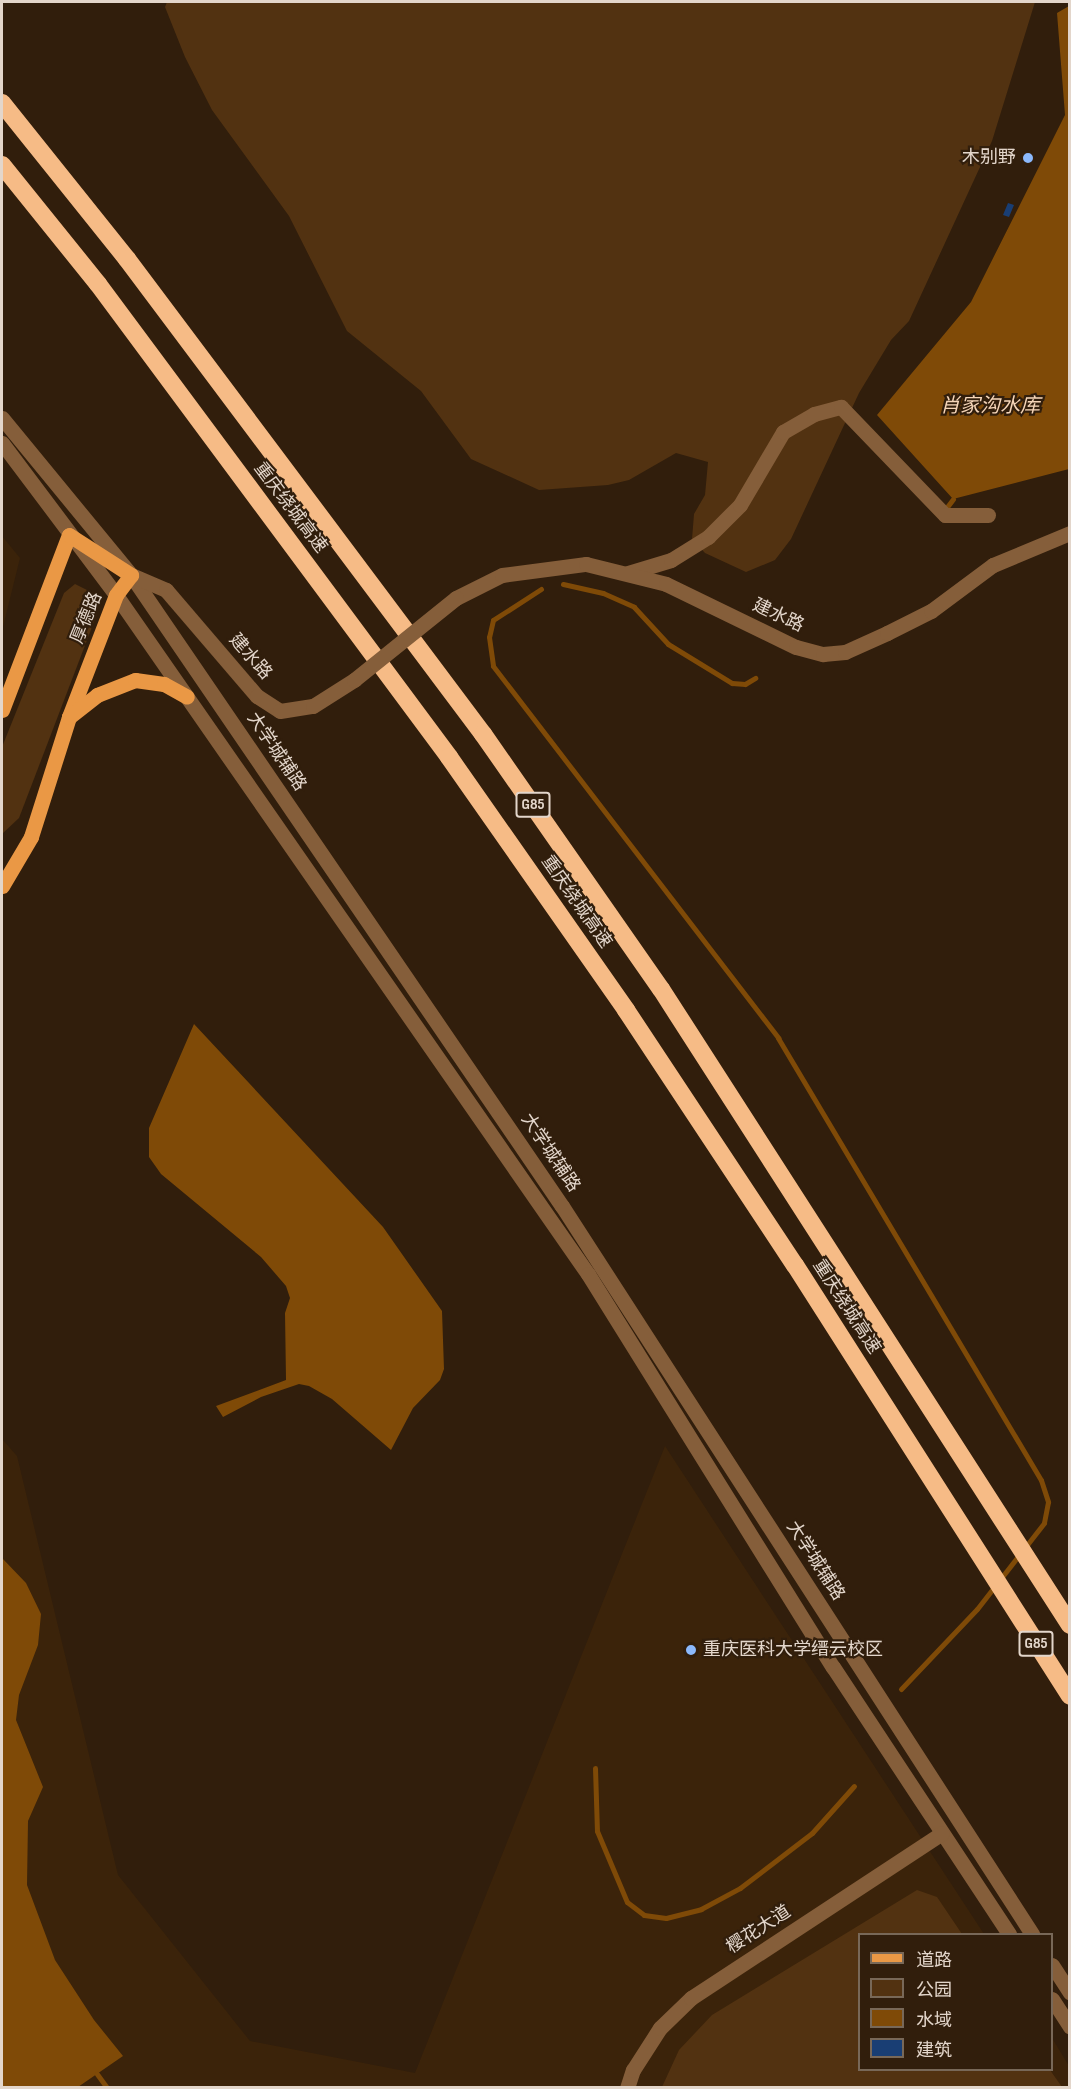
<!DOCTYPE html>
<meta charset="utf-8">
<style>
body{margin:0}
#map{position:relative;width:1071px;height:2089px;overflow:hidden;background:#311e0c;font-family:"Sofia Sans Condensed","Noto Sans SC",sans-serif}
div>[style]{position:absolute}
.built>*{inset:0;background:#3b230a}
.green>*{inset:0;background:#523211}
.water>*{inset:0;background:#7f4a07}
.stream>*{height:5px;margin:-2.5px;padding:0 2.5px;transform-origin:2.5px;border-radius:2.5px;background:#7f4a07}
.building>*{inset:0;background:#193e74}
.minor>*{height:15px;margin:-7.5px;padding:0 7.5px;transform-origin:7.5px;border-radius:7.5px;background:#855e3a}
.major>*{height:15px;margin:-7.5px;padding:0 7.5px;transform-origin:7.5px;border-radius:7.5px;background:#ea9845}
.highway>*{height:18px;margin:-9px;padding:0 9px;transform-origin:9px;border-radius:9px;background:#f6bb86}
.minor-bridge>*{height:15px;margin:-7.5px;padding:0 7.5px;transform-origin:7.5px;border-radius:7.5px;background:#855e3a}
.dots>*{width:16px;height:16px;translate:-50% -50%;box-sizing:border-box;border:3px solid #311e0c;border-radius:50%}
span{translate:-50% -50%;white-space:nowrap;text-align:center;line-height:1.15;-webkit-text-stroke:4.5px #311e0c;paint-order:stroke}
.shield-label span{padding:2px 4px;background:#311e0c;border:2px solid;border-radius:4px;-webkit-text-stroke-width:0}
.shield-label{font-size:16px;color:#e3d6cb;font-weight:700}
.poi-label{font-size:18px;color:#e3d6cb}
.right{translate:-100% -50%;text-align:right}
.left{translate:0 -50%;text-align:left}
.street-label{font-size:18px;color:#e3d6cb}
.water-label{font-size:20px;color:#f5d5b8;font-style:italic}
.frame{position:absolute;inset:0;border:3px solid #e3d6cb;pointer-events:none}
.legend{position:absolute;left:858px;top:1933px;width:195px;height:138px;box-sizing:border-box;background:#311e0c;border:2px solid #786858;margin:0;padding:8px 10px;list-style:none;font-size:18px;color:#e3d6cb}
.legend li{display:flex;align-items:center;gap:12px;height:30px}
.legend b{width:30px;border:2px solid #786858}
</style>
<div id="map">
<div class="built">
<div style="clip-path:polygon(2px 536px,20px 558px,2px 631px)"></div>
<div style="clip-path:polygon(2px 1439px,17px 1456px,118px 1875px,250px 2041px,415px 2073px,665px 1446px,984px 1934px,860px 1934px,860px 2070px,1052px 2070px,1052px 2038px,1069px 2066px,1069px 2087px,2px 2087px)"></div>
</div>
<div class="green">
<div style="clip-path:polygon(167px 2px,1035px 2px,992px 141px,909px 321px,891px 340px,859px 393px,791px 539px,775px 560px,746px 572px,705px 553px,692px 539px,694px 514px,705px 495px,708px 462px,676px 453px,629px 480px,608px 485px,539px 490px,471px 459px,421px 391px,347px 331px,289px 216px,212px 110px,185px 57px,165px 7px)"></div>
<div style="clip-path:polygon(75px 584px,93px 593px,97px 614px,19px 818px,2px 834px,2px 747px,64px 593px)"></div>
<div style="clip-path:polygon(917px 1890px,937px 1897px,962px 1934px,860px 1934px,860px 2070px,1050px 2070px,1062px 2087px,662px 2087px,679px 2050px,712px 2015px)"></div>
</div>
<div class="water">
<div style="clip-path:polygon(1069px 6px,1069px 469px,953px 499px,877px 415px,971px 302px,1065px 115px,1057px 13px)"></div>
<div style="clip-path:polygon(194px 1024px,383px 1227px,442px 1311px,444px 1369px,440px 1380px,413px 1408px,391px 1450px,332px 1399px,309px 1386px,299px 1384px,261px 1397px,223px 1417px,216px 1406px,286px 1380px,285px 1313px,290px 1298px,286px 1286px,261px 1257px,161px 1174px,149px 1157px,149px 1128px)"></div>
<div style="clip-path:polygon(2px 1558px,26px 1583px,41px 1614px,38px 1645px,19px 1695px,16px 1720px,43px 1787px,28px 1821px,27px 1885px,55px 1960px,94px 2020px,123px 2056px,78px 2087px,2px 2087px)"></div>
</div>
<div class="stream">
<div style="left:947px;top:507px;width:10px;rotate:-53deg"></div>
<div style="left:563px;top:584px;width:41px;rotate:12.7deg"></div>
<div style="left:603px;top:593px;width:34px;rotate:24deg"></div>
<div style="left:634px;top:607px;width:50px;rotate:47.4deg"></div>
<div style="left:668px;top:644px;width:75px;rotate:31.4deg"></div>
<div style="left:732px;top:683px;width:13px;rotate:4deg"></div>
<div style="left:745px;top:684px;width:12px;rotate:-31deg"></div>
<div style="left:541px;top:589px;width:57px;rotate:147.1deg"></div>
<div style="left:493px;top:620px;width:17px;rotate:103deg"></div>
<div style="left:489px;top:637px;width:29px;rotate:82deg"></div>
<div style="left:493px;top:666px;width:469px;rotate:52.5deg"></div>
<div style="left:778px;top:1038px;width:514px;rotate:59.25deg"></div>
<div style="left:1041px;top:1480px;width:23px;rotate:72deg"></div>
<div style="left:1048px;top:1502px;width:21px;rotate:101deg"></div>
<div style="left:1044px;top:1523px;width:31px;rotate:128deg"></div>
<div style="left:901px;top:1689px;width:110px;rotate:-46.5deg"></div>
<div style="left:977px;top:1609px;width:68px;rotate:-52.1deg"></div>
<div style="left:595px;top:1768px;width:63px;rotate:88.2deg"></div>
<div style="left:597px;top:1831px;width:77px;rotate:67.1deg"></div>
<div style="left:627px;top:1902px;width:21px;rotate:37deg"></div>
<div style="left:644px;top:1915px;width:22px;rotate:8deg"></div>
<div style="left:666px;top:1918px;width:36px;rotate:-14deg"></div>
<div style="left:701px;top:1909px;width:44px;rotate:-28.3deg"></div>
<div style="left:740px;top:1888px;width:91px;rotate:-37.4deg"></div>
<div style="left:812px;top:1833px;width:63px;rotate:-48.2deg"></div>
<div style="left:97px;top:2074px;width:17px;rotate:54deg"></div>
</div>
<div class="building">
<div style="clip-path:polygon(1029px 150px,1035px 156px,1026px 166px,1020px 160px)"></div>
<div style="clip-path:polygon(1008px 203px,1014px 205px,1009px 217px,1003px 215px)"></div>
</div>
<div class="minor">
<div style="left:2px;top:418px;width:203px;rotate:50.6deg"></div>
<div style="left:131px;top:575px;width:764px;rotate:55.67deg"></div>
<div style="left:562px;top:1206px;width:867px;rotate:57.15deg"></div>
<div style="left:2px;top:443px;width:190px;rotate:53.1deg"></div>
<div style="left:116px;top:595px;width:827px;rotate:55.2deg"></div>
<div style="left:588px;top:1274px;width:463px;rotate:58.1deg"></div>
<div style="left:833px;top:1667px;width:320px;rotate:56.6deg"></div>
<div style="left:628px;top:573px;width:45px;rotate:-16.8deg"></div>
<div style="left:671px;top:560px;width:44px;rotate:-31.9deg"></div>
<div style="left:708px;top:537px;width:45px;rotate:-45deg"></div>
<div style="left:740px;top:505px;width:85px;rotate:-59.5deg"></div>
<div style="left:783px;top:432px;width:36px;rotate:-30deg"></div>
<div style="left:814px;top:414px;width:28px;rotate:-15deg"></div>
<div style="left:841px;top:407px;width:150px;rotate:46.1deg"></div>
<div style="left:945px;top:515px;width:43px"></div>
<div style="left:131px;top:575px;width:38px;rotate:23deg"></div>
<div style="left:166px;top:590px;width:140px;rotate:49.4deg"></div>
<div style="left:257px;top:696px;width:27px;rotate:33deg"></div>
<div style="left:280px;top:711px;width:33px;rotate:-9deg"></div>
<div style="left:313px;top:706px;width:49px;rotate:-32.4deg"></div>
<div style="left:456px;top:598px;width:51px;rotate:-26.6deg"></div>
<div style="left:502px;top:575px;width:85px;rotate:-7.5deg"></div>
<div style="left:586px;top:564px;width:82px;rotate:14deg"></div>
<div style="left:666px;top:584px;width:144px;rotate:25.9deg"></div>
<div style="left:796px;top:647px;width:28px;rotate:15deg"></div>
<div style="left:823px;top:654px;width:22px;rotate:-5deg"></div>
<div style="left:845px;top:652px;width:46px;rotate:-24.3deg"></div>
<div style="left:887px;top:633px;width:49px;rotate:-26.6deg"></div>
<div style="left:931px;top:611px;width:77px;rotate:-36.6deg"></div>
<div style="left:993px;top:565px;width:83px;rotate:-22.6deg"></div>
<div style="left:1052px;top:1965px;width:33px;rotate:57deg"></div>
<div style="left:1052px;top:1999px;width:33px;rotate:57deg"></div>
<div style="left:627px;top:2088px;width:19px;rotate:-72deg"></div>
<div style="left:633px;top:2070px;width:50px;rotate:-57.3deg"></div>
<div style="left:660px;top:2028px;width:43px;rotate:-44.1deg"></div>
<div style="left:691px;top:1998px;width:300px;rotate:-33.3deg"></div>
</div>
<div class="major">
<div style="left:2px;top:710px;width:187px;rotate:-69.1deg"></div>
<div style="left:69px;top:535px;width:74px;rotate:32.8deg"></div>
<div style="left:131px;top:575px;width:25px;rotate:127deg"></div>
<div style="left:116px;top:595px;width:131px;rotate:111.1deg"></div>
<div style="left:69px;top:717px;width:126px;rotate:107.6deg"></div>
<div style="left:31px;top:837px;width:57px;rotate:120.6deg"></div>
<div style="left:69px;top:717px;width:36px;rotate:-38deg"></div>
<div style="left:97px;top:695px;width:41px;rotate:-21.5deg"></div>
<div style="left:135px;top:680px;width:29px;rotate:8deg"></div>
<div style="left:164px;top:684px;width:26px;rotate:29deg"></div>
</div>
<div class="highway">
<div style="left:2px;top:103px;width:200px;rotate:51.3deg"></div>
<div style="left:127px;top:259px;width:594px;rotate:53.15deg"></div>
<div style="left:483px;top:734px;width:311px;rotate:55.1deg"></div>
<div style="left:661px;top:989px;width:756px;rotate:57.26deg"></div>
<div style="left:2px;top:165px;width:153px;rotate:51.1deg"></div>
<div style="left:98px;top:284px;width:589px;rotate:53.42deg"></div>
<div style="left:449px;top:757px;width:309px;rotate:55deg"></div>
<div style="left:626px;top:1010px;width:306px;rotate:56.5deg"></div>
<div style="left:795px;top:1265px;width:511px;rotate:57.46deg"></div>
</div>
<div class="minor-bridge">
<div style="left:354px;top:680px;width:131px;rotate:-38.8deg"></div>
</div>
<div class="dots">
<div style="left:1028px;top:158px;background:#8cb9fc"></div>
<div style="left:691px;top:1650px;background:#8cb9fc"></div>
</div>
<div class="shield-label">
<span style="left:533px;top:805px">G85</span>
<span style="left:1036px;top:1644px">G85</span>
</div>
<div class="poi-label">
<span class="right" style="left:1016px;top:158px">木别野</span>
<span class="left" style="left:703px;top:1650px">重庆医科大学缙云校区</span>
</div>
<div class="street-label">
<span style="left:290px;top:508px;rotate:53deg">重庆绕城高速</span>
<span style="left:778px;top:616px;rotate:25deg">建水路</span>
<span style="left:87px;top:618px;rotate:-68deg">厚德路</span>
<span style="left:250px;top:657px;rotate:49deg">建水路</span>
<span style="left:276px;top:752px;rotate:56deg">大学城辅路</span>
<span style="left:576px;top:902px;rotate:55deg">重庆绕城高速</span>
<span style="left:550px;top:1153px;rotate:56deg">大学城辅路</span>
<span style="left:846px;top:1307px;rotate:57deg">重庆绕城高速</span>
<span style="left:815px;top:1561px;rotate:57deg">大学城辅路</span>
<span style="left:759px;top:1930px;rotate:-33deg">樱花大道</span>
</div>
<div class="water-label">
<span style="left:990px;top:406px">肖家沟水库</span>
</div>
<div class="frame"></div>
<ul class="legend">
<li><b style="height:8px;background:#ea9845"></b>道路</li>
<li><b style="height:16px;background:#523211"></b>公园</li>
<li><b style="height:16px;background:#7f4a07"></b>水域</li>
<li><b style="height:16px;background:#193e74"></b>建筑</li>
</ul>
</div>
